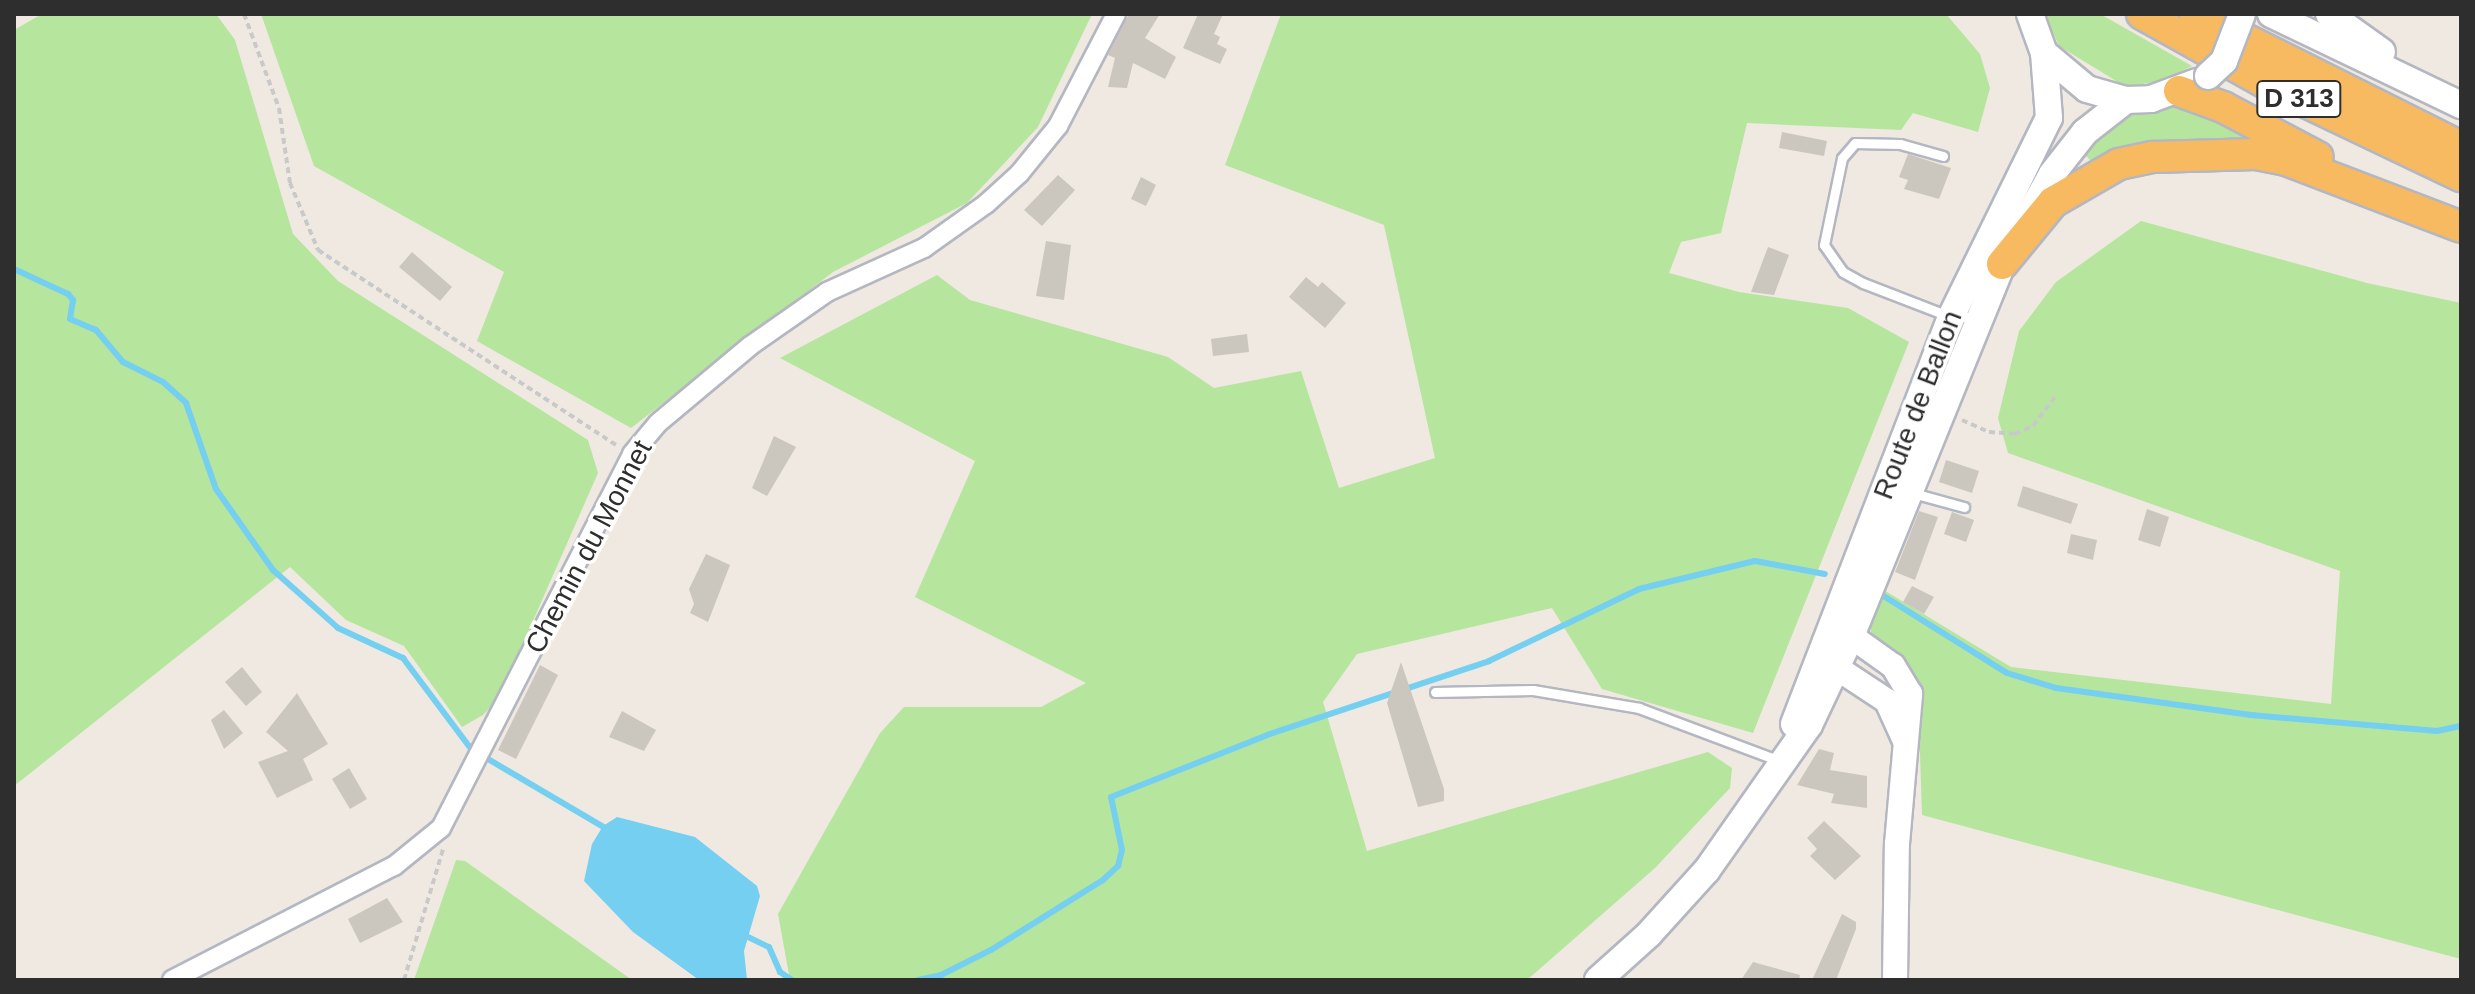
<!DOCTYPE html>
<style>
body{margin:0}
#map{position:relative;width:2475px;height:994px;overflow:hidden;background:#efe9e1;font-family:Arial,sans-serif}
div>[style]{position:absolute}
.green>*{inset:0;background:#b6e59e}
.water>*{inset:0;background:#75cff0}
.stream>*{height:6px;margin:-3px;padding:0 3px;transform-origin:3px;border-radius:3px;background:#75cff0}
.building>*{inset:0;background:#cbc7bf}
.path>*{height:4px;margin-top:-2px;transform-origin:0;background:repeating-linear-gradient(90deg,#c9c9c9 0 6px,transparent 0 10px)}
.roads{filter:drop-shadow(2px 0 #b4b7c1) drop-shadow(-2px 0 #b4b7c1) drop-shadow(0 2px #b4b7c1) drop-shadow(0 -2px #b4b7c1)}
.service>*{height:9px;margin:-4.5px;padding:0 4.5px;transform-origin:4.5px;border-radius:4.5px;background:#fff}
.minor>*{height:18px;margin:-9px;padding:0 9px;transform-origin:9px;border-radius:9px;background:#fff}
.tertiary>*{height:24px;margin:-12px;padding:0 12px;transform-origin:12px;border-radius:12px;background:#fff}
.secondary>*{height:26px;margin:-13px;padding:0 13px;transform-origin:13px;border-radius:13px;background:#fff}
.trunk>*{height:30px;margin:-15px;padding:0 15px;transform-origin:15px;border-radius:15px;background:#f8ba60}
.bridges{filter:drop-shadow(2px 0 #b4b7c1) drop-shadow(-2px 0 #b4b7c1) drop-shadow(0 2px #b4b7c1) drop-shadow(0 -2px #b4b7c1)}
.secondary-bridge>*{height:26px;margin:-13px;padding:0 13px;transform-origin:13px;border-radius:13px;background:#fff}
span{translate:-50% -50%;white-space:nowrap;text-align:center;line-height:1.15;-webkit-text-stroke:7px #fff;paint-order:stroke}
.shield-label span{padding:2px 6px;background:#fff;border:2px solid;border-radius:6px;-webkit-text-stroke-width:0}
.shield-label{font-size:26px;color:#2e2e2e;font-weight:700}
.street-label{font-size:28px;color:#2e2e2e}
.frame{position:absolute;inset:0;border:16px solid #2e2e2e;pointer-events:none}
</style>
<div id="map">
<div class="green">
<div style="clip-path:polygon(42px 14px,216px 14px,235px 40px,293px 234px,338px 281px,588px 440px,598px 473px,499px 698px,483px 715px,462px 727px,404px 646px,346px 620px,290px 567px,14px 786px,14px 30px)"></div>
<div style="clip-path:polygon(261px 14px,1092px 14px,1038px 127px,967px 203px,833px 272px,631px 428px,477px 341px,504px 272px,314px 166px)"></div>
<div style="clip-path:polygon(1281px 14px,1946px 14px,1980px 54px,1990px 88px,1978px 132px,1913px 113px,1901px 130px,1747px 123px,1721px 233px,1681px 242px,1669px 273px,1739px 292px,1848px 308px,1909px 342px,1753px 733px,1602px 689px,1552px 608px,1357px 654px,1323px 702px,1367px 851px,1708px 752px,1732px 768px,1730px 788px,1655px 868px,1527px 980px,790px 980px,778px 914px,880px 733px,904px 707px,1041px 707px,1086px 683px,915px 597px,975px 461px,780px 358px,937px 275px,970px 300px,1168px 357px,1214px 388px,1301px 371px,1339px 488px,1435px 458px,1384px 225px,1225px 165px)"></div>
<div style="clip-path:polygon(2045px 14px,2100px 14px,2192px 66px,2164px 80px,2126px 87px,2059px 46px)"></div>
<div style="clip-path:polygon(2181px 105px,2240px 129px,2243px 138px,2238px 144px,2095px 165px,2085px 155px,2085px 148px,2113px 117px)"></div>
<div style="clip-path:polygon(2141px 221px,2367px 283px,2461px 303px,2461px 959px,1922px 815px,1918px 692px,1871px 632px,1869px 618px,1882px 589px,2011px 667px,2331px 704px,2340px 571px,2008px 453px,1998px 418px,2019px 331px,2056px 282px)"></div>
<div style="clip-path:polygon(456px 860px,465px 861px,632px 980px,414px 980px)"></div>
</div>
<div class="water">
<div style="clip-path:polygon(617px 817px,695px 837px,757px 886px,760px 896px,744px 951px,747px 980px,699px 980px,633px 932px,584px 881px,592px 844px,603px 826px)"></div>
</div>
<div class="stream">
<div style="left:14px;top:269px;width:60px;rotate:24.8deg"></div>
<div style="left:68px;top:294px;width:8px;rotate:50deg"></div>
<div style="left:73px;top:300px;width:19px;rotate:99deg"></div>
<div style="left:70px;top:319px;width:28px;rotate:23deg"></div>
<div style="left:96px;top:330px;width:42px;rotate:49.8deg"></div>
<div style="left:123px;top:362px;width:45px;rotate:26.6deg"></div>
<div style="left:163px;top:382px;width:31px;rotate:42deg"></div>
<div style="left:186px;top:403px;width:91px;rotate:70.8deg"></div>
<div style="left:216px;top:489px;width:99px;rotate:54.9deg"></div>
<div style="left:273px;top:570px;width:87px;rotate:41.7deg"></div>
<div style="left:338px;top:628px;width:72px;rotate:24.8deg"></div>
<div style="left:403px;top:658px;width:114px;rotate:53.2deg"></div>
<div style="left:471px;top:749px;width:158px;rotate:30.5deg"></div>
<div style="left:1882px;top:595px;width:147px;rotate:32deg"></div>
<div style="left:2007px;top:673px;width:51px;rotate:17deg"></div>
<div style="left:2056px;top:688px;width:197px;rotate:7.9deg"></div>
<div style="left:2251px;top:715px;width:187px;rotate:4.9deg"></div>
<div style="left:2437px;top:731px;width:25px;rotate:-12deg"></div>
<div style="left:742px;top:934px;width:30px;rotate:26deg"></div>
<div style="left:769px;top:947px;width:27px;rotate:66deg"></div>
<div style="left:780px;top:972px;width:14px;rotate:34deg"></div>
<div style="left:918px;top:980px;width:24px;rotate:-12deg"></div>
<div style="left:941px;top:975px;width:56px;rotate:-26.6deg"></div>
<div style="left:991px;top:950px;width:132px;rotate:-32deg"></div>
<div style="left:1103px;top:880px;width:21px;rotate:-43deg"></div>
<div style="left:1118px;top:866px;width:16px;rotate:-76deg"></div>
<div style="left:1122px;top:850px;width:54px;rotate:-101.7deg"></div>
<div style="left:1111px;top:797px;width:171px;rotate:-21.6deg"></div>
<div style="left:1270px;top:734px;width:231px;rotate:-18.4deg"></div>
<div style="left:1489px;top:661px;width:166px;rotate:-25.6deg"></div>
<div style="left:1639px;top:589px;width:119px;rotate:-13.6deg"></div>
<div style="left:1755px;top:561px;width:71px;rotate:10.5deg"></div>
</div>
<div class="building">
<div style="clip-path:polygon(1129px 14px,1160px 14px,1145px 38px,1176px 57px,1165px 79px,1133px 63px,1127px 88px,1108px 87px,1115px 58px,1108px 55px)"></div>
<div style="clip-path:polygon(1198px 14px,1223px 14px,1214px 34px,1220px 37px,1217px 44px,1227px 49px,1220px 64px,1183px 48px)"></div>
<div style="clip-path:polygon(1782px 132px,1827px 141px,1824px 156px,1779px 148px)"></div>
<div style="clip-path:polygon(1908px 154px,1951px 168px,1939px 199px,1904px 189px,1908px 180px,1899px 177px)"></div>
<div style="clip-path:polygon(1058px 175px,1075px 190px,1042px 226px,1024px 210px)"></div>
<div style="clip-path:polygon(1141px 177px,1156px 185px,1146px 206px,1131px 199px)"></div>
<div style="clip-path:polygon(1046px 241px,1071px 245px,1064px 300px,1036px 296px)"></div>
<div style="clip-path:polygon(1768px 247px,1789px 255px,1774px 295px,1751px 292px)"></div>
<div style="clip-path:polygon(412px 252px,452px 287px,440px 301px,399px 267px)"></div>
<div style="clip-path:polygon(1306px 277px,1318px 287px,1322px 282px,1346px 303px,1325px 328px,1289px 297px)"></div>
<div style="clip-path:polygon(1247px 334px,1249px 352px,1213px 356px,1211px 339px)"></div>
<div style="clip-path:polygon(774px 436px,796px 447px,767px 496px,752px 488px)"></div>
<div style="clip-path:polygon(1946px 460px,1979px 471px,1972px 493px,1939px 482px)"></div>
<div style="clip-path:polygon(2023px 486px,2078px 504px,2071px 524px,2017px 506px)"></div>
<div style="clip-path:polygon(2147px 509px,2169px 517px,2160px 547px,2138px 540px)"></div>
<div style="clip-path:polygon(1919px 511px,1938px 517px,1915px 580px,1895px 572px)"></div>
<div style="clip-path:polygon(1952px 512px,1974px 520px,1966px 542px,1944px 534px)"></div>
<div style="clip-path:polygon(2071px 534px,2097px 540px,2093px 560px,2067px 553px)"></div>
<div style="clip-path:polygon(706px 554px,730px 565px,708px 622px,690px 613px,694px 604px,689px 589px)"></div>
<div style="clip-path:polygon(1912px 586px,1934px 597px,1924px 614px,1903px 602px)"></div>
<div style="clip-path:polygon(1401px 662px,1444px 789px,1444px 801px,1418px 807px,1387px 703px)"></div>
<div style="clip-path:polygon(540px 665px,558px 675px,516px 759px,498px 750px)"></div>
<div style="clip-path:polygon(242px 667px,262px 692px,246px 706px,225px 682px)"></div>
<div style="clip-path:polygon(297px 693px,328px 744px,303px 759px,313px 780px,277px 798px,258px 762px,288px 751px,266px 732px)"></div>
<div style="clip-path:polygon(224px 710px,243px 733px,224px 749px,211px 720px)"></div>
<div style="clip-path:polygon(622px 711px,656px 730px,644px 751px,609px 737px)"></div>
<div style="clip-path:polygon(1819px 749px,1834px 753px,1830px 770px,1867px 776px,1867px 808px,1831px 803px,1834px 794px,1797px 785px)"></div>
<div style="clip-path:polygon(349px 768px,367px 799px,350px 809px,332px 779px)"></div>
<div style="clip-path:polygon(1824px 821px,1861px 856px,1835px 880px,1810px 856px,1817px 849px,1807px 838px)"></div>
<div style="clip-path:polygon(387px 898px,403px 922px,360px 943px,348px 919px)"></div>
<div style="clip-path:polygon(1842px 914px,1856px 922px,1856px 929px,1836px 980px,1813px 978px)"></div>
<div style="clip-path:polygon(1753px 962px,1800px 975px,1799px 980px,1741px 980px)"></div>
</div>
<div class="path">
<div style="left:244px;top:14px;width:100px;rotate:69.6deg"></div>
<div style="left:279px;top:108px;width:76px;rotate:81.7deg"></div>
<div style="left:290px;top:183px;width:73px;rotate:67.3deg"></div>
<div style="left:318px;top:250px;width:356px;rotate:33.2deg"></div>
<div style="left:1962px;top:420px;width:30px;rotate:24deg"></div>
<div style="left:1989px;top:432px;width:26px;rotate:4deg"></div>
<div style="left:2015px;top:434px;width:20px;rotate:-24deg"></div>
<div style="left:2033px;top:426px;width:39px;rotate:-53deg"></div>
<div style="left:404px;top:980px;width:137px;rotate:-73.4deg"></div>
</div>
<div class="roads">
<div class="service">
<div style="left:1943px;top:156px;width:45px;rotate:-164.4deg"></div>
<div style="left:1900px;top:144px;width:45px;rotate:-178.7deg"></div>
<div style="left:1855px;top:143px;width:20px;rotate:131deg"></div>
<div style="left:1842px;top:158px;width:89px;rotate:101.7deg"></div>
<div style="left:1824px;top:245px;width:33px;rotate:55deg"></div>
<div style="left:1843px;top:272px;width:23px;rotate:29deg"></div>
<div style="left:1863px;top:283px;width:94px;rotate:21.1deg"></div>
<div style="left:1951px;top:317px;width:27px"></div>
<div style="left:1913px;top:493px;width:53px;rotate:15.4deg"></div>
<div style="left:1435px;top:692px;width:98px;rotate:-1.2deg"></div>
<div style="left:1533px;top:690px;width:108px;rotate:9.6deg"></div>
<div style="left:1639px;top:708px;width:151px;rotate:20.6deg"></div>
</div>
<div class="minor">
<div style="left:172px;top:980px;width:250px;rotate:-27.2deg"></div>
<div style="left:394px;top:866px;width:60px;rotate:-39deg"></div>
<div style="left:441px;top:828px;width:420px;rotate:-62.9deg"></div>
<div style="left:632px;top:454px;width:40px;rotate:-50deg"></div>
<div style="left:658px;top:423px;width:120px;rotate:-39.9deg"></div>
<div style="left:750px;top:346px;width:94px;rotate:-35deg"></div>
<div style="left:827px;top:292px;width:107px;rotate:-24.4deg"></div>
<div style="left:924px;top:248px;width:76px;rotate:-35.4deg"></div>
<div style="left:986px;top:204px;width:45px;rotate:-42.3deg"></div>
<div style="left:1019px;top:174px;width:62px;rotate:-50.9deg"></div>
<div style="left:1058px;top:126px;width:126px;rotate:-62.6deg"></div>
</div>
<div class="tertiary">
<div style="left:1895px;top:980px;width:136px;rotate:-89.2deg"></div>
<div style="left:1897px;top:844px;width:151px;rotate:-85deg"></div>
<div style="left:1910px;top:694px;width:33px;rotate:-121deg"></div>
<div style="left:1893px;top:666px;width:52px;rotate:-144.5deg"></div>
<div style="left:1851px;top:636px;width:27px;rotate:167deg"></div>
<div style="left:1825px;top:642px;width:29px;rotate:65deg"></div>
<div style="left:1837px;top:668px;width:60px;rotate:33.4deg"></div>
<div style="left:1887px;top:701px;width:44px;rotate:65.8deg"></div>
</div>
<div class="secondary">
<div style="left:2030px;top:14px;width:41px;rotate:70.3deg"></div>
<div style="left:2044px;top:53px;width:56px;rotate:39.9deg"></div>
<div style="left:2087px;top:89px;width:41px;rotate:15.8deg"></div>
<div style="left:2126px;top:100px;width:25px;rotate:-2deg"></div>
<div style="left:2151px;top:99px;width:49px;rotate:-20.3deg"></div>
<div style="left:2271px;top:14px;width:211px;rotate:25.6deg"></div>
<div style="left:2329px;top:14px;width:65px;rotate:35.6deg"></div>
<div style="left:1794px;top:724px;width:436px;rotate:-68.9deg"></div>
<div style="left:1951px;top:317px;width:222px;rotate:-63.8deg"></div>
<div style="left:2049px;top:118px;width:65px;rotate:-94.4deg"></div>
<div style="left:1598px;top:980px;width:69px;rotate:-42deg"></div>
<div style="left:1649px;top:934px;width:86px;rotate:-47.8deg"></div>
<div style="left:1707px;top:870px;width:177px;rotate:-54.9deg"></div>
<div style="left:1809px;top:725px;width:98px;rotate:-64.7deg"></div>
<div style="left:1851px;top:636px;width:401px;rotate:-67.9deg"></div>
<div style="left:2002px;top:264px;width:103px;rotate:-60.9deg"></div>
<div style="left:2052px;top:174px;width:53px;rotate:-51.8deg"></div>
<div style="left:2085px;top:132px;width:52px;rotate:-38deg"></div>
</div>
<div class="trunk">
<div style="left:2142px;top:14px;width:144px;rotate:29.1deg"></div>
<div style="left:2268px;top:84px;width:214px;rotate:25.5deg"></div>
<div style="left:2195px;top:14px;width:297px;rotate:26.6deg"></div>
<div style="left:2179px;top:91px;width:47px;rotate:20deg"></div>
<div style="left:2223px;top:107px;width:107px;rotate:27.8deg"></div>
<div style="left:2002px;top:264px;width:80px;rotate:-50.6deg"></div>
<div style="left:2053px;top:202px;width:76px;rotate:-29.9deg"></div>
<div style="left:2119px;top:164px;width:35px;rotate:-12deg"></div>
<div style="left:2153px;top:157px;width:103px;rotate:-1.7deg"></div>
<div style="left:2256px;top:154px;width:31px;rotate:11deg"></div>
<div style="left:2286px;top:160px;width:187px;rotate:20.9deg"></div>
</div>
</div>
<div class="bridges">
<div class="secondary-bridge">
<div style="left:2208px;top:76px;width:22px;rotate:-43deg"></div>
<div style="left:2224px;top:61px;width:50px;rotate:-69deg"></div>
</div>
</div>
<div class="shield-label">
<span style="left:2299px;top:99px">D 313</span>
</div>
<div class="street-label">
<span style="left:1918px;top:405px;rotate:-69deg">Route de Ballon</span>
<span style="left:589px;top:547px;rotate:-62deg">Chemin du Monnet</span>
</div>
<div class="frame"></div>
</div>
